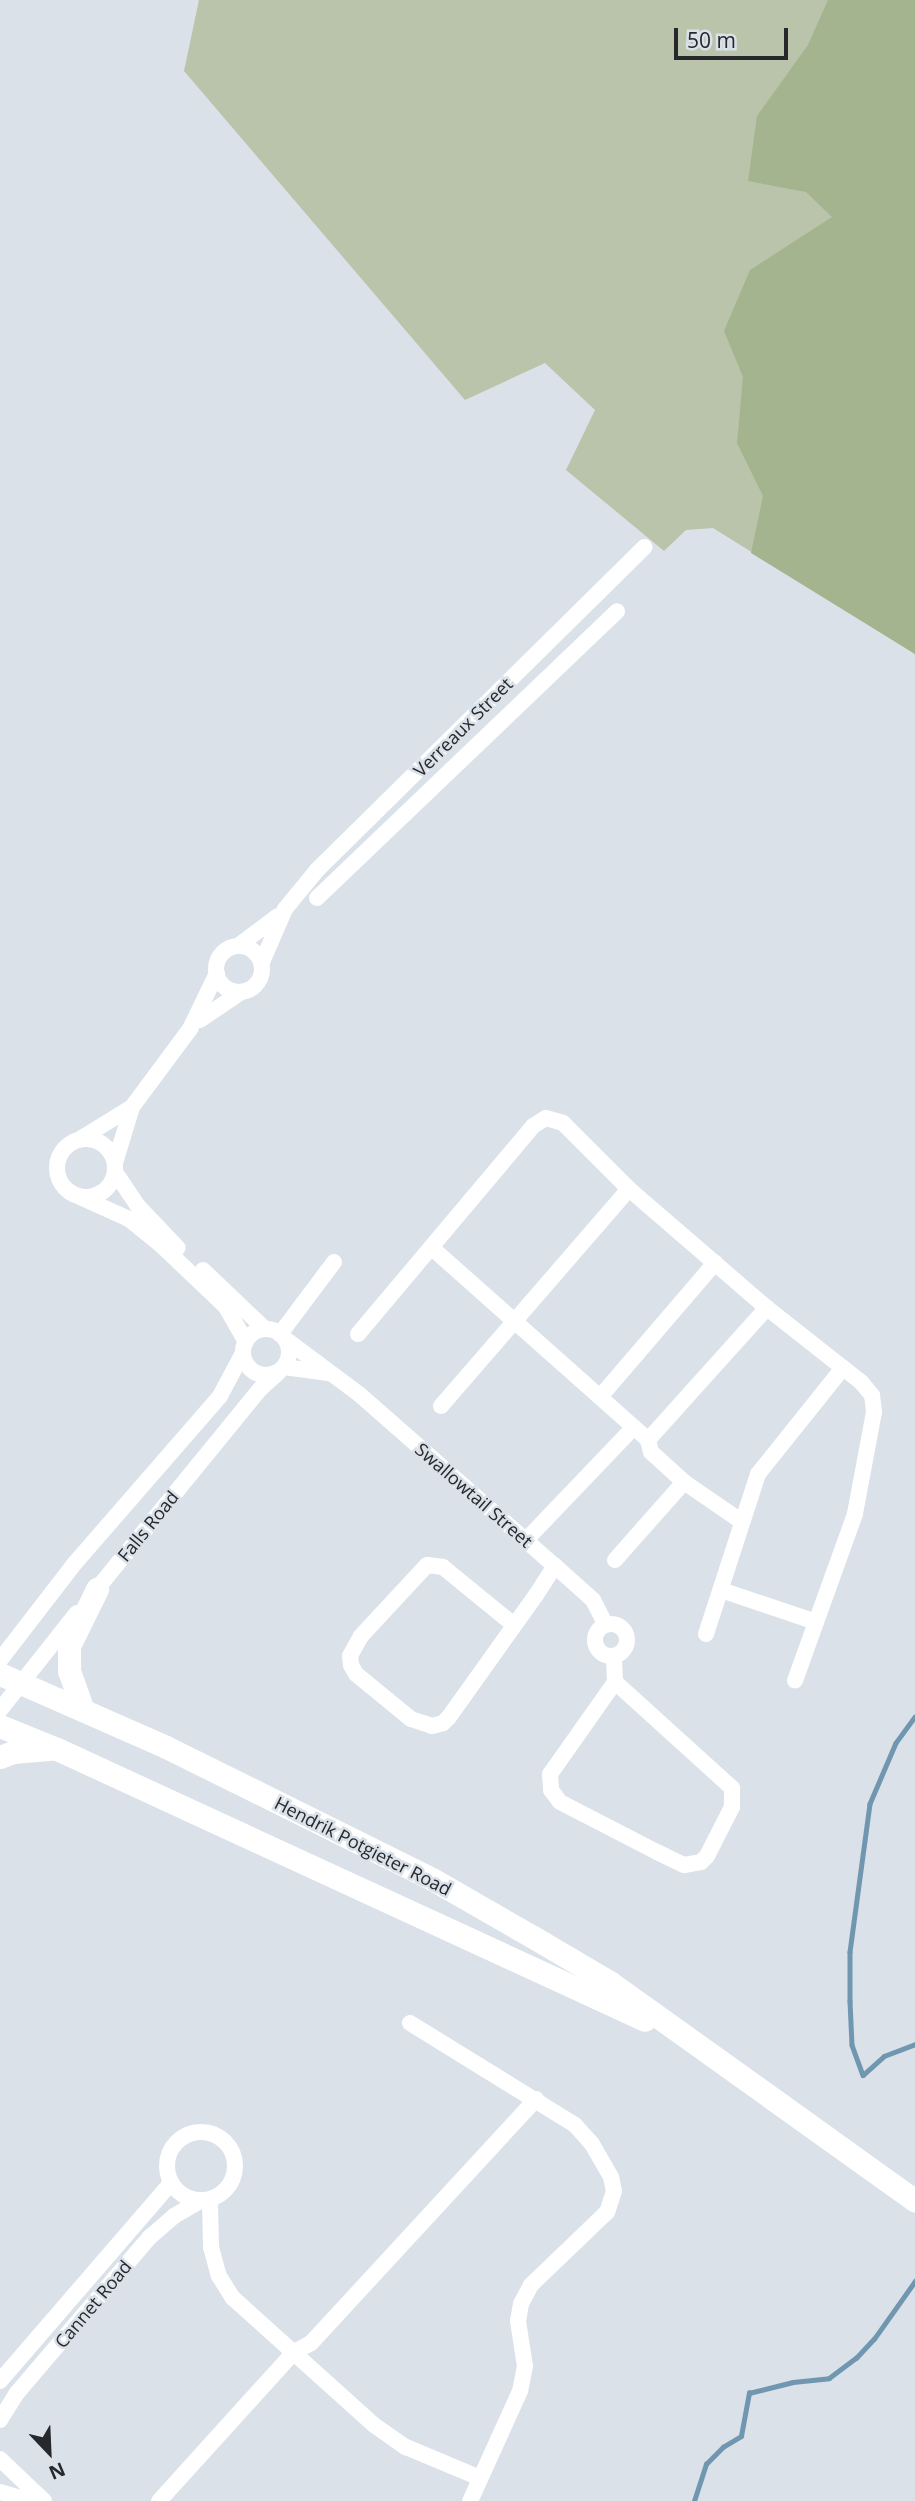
<!DOCTYPE html>
<style>
body{margin:0}
#map{position:relative;width:915px;height:2501px;overflow:hidden;background:#dae1e9;font-family:"Open Sans",sans-serif}
div>[style]{position:absolute}
.green>*{inset:0;background:#b9c4aa}
.forest>*{inset:0;background:#a4b48e}
.stream>*{height:4.5px;margin:-2.25px;padding:0 2.25px;transform-origin:2.25px;border-radius:2.25px;background:#7097af}
.street>*{height:16px;margin:-8px;padding:0 8px;transform-origin:8px;border-radius:8px;background:#fff}
.street>.ring{margin:-8px;padding:0;box-sizing:content-box;background:none;border:16px solid #fff;border-radius:50%}
.secondary>*{height:23px;margin:-11.5px;padding:0 11.5px;transform-origin:11.5px;border-radius:11.5px;background:#fff}
span{translate:-50% -50%;white-space:nowrap;text-align:center;line-height:1.15;-webkit-text-stroke:5px #dae1e9;paint-order:stroke}
.street-label{font-size:18px;color:#26282b}
.north{position:absolute;left:14px;top:2417px;width:70px;height:70px;-webkit-text-stroke:5px #dae1e9;paint-order:stroke;rotate:157deg;font-size:19px;font-weight:700;line-height:28px;text-align:center;color:#26282b}
.north::after{content:'';display:block;margin:auto;width:24px;height:32px;background:#26282b;clip-path:polygon(50% 0,100% 100%,50% 72%,0 100%)}
.scale{position:absolute;left:674px;top:28px;width:114px;height:32px;box-sizing:border-box;border:4px solid #26282b;border-top:0;padding-left:9px;font-size:21px;line-height:24px;white-space:nowrap;color:#26282b;-webkit-text-stroke:5px #dae1e9;paint-order:stroke}
</style>
<div id="map">
<div class="green">
<div style="clip-path:polygon(199px 0,915px 0,915px 654px,713px 528px,686px 530px,664px 551px,566px 470px,595px 410px,545px 363px,465px 400px,184px 71px)"></div>
</div>
<div class="forest">
<div style="clip-path:polygon(828px 0,915px 0,915px 654px,751px 553px,763px 496px,737px 443px,743px 377px,724px 331px,750px 270px,832px 217px,806px 192px,748px 181px,757px 116px,808px 45px)"></div>
</div>
<div class="stream">
<div style="left:915px;top:1717px;width:32px;rotate:126deg"></div>
<div style="left:896px;top:1743px;width:66px;rotate:113.1deg"></div>
<div style="left:870px;top:1804px;width:149px;rotate:97.7deg"></div>
<div style="left:850px;top:1952px;width:49px;rotate:90deg"></div>
<div style="left:850px;top:2001px;width:44px;rotate:87.4deg"></div>
<div style="left:852px;top:2045px;width:32px;rotate:70deg"></div>
<div style="left:863px;top:2075px;width:28px;rotate:-42deg"></div>
<div style="left:884px;top:2056px;width:33px;rotate:-21deg"></div>
<div style="left:694px;top:2501px;width:39px;rotate:-72deg"></div>
<div style="left:706px;top:2464px;width:24px;rotate:-45deg"></div>
<div style="left:723px;top:2447px;width:21px;rotate:-31deg"></div>
<div style="left:741px;top:2436px;width:44px;rotate:-79.5deg"></div>
<div style="left:749px;top:2393px;width:45px;rotate:-14deg"></div>
<div style="left:793px;top:2382px;width:36px;rotate:-6deg"></div>
<div style="left:829px;top:2378px;width:34px;rotate:-37deg"></div>
<div style="left:856px;top:2358px;width:26px;rotate:-47deg"></div>
<div style="left:874px;top:2339px;width:71px;rotate:-54.7deg"></div>
</div>
<div class="street">
<div style="left:317px;top:898px;width:415px;rotate:-43.7deg"></div>
<div style="left:238px;top:946px;width:50px;rotate:-36.9deg"></div>
<div class="ring" style="left:216px;top:946px;width:30px;height:30px"></div>
<div style="left:262px;top:962px;width:58px;rotate:-66.5deg"></div>
<div style="left:285px;top:909px;width:50px;rotate:-50.6deg"></div>
<div style="left:317px;top:870px;width:460px;rotate:-44.6deg"></div>
<div style="left:200px;top:1020px;width:50px;rotate:-34.3deg"></div>
<div class="ring" style="left:57px;top:1139px;width:42px;height:42px"></div>
<div style="left:80px;top:1139px;width:61px;rotate:-31.6deg"></div>
<div style="left:115px;top:1163px;width:59px;rotate:-73.1deg"></div>
<div style="left:132px;top:1107px;width:97px;rotate:-53.4deg"></div>
<div style="left:190px;top:1029px;width:62px;rotate:-64.3deg"></div>
<div style="left:115px;top:1172px;width:40px;rotate:56deg"></div>
<div style="left:137px;top:1205px;width:59px;rotate:46.4deg"></div>
<div style="left:80px;top:1197px;width:54px;rotate:24.2deg"></div>
<div style="left:129px;top:1219px;width:41px;rotate:39.1deg"></div>
<div style="left:161px;top:1245px;width:90px;rotate:43.6deg"></div>
<div style="left:226px;top:1307px;width:40px;rotate:60.3deg"></div>
<div style="left:432px;top:1248px;width:289px;rotate:41.6deg"></div>
<div style="left:648px;top:1440px;width:12px;rotate:76deg"></div>
<div style="left:651px;top:1452px;width:45px;rotate:42.3deg"></div>
<div style="left:684px;top:1482px;width:69px;rotate:34.4deg"></div>
<div style="left:203px;top:1270px;width:86px;rotate:43.6deg"></div>
<div class="ring" style="left:243px;top:1329px;width:30px;height:30px"></div>
<div style="left:280px;top:1334px;width:90px;rotate:-53.1deg"></div>
<div style="left:358px;top:1334px;width:272px;rotate:-49.9deg"></div>
<div style="left:533px;top:1126px;width:15px;rotate:-32deg"></div>
<div style="left:546px;top:1118px;width:18px;rotate:16deg"></div>
<div style="left:563px;top:1123px;width:93px;rotate:45deg"></div>
<div style="left:629px;top:1189px;width:182px;rotate:40.8deg"></div>
<div style="left:767px;top:1308px;width:120px;rotate:38.2deg"></div>
<div style="left:861px;top:1382px;width:17px;rotate:50deg"></div>
<div style="left:872px;top:1395px;width:17px;rotate:83deg"></div>
<div style="left:874px;top:1412px;width:104px;rotate:100.6deg"></div>
<div style="left:855px;top:1514px;width:177px;rotate:109.8deg"></div>
<div style="left:285px;top:1339px;width:92px;rotate:36.6deg"></div>
<div style="left:359px;top:1394px;width:261px;rotate:41.3deg"></div>
<div style="left:555px;top:1566px;width:51px;rotate:41.8deg"></div>
<div style="left:593px;top:1600px;width:28px;rotate:63deg"></div>
<div style="left:284px;top:1367px;width:45px;rotate:7.6deg"></div>
<div style="left:600px;top:1397px;width:177px;rotate:-49.4deg"></div>
<div style="left:441px;top:1406px;width:287px;rotate:-49.1deg"></div>
<div style="left:648px;top:1440px;width:178px;rotate:-48deg"></div>
<div style="left:526px;top:1540px;width:156px;rotate:-46.3deg"></div>
<div style="left:615px;top:1560px;width:104px;rotate:-48.5deg"></div>
<div style="left:721px;top:1590px;width:100px;rotate:18.6deg"></div>
<div style="left:92px;top:1595px;width:266px;rotate:-50.8deg"></div>
<div style="left:260px;top:1389px;width:25px;rotate:-42deg"></div>
<div class="ring" style="left:595px;top:1624px;width:16px;height:16px"></div>
<div style="left:514px;top:1625px;width:92px;rotate:-140.8deg"></div>
<div style="left:443px;top:1567px;width:16px;rotate:-173deg"></div>
<div style="left:427px;top:1565px;width:97px;rotate:132.9deg"></div>
<div style="left:361px;top:1636px;width:23px;rotate:119deg"></div>
<div style="left:350px;top:1656px;width:9px;rotate:84deg"></div>
<div style="left:351px;top:1665px;width:10px;rotate:61deg"></div>
<div style="left:356px;top:1674px;width:71px;rotate:39.3deg"></div>
<div style="left:411px;top:1719px;width:22px;rotate:18deg"></div>
<div style="left:432px;top:1726px;width:11px;rotate:-15deg"></div>
<div style="left:443px;top:1723px;width:8px;rotate:-45deg"></div>
<div style="left:449px;top:1717px;width:150px;rotate:-54.5deg"></div>
<div style="left:536px;top:1595px;width:35px;rotate:-57deg"></div>
<div style="left:706px;top:1634px;width:168px;rotate:-72deg"></div>
<div style="left:758px;top:1474px;width:136px;rotate:-51.3deg"></div>
<div style="left:614px;top:1656px;width:26px;rotate:88deg"></div>
<div style="left:615px;top:1682px;width:113px;rotate:125.2deg"></div>
<div style="left:550px;top:1774px;width:16px;rotate:86deg"></div>
<div style="left:551px;top:1790px;width:15px;rotate:53deg"></div>
<div style="left:560px;top:1802px;width:109px;rotate:27.3deg"></div>
<div style="left:657px;top:1852px;width:30px;rotate:26deg"></div>
<div style="left:684px;top:1865px;width:17px;rotate:-10deg"></div>
<div style="left:701px;top:1862px;width:8px;rotate:-45deg"></div>
<div style="left:707px;top:1856px;width:55px;rotate:-63deg"></div>
<div style="left:732px;top:1807px;width:19px;rotate:-90deg"></div>
<div style="left:732px;top:1788px;width:158px;rotate:-137.8deg"></div>
<div style="left:0;top:1660px;width:123px;rotate:-52.3deg"></div>
<div style="left:75px;top:1563px;width:221px;rotate:-49deg"></div>
<div style="left:220px;top:1396px;width:49px;rotate:-61.9deg"></div>
<div style="left:0;top:1710px;width:124px;rotate:-51.6deg"></div>
<div style="left:410px;top:2023px;width:194px;rotate:31.7deg"></div>
<div style="left:575px;top:2125px;width:25px;rotate:48deg"></div>
<div style="left:592px;top:2144px;width:38px;rotate:60deg"></div>
<div style="left:611px;top:2177px;width:14px;rotate:78deg"></div>
<div style="left:614px;top:2191px;width:22px;rotate:108deg"></div>
<div style="left:607px;top:2212px;width:105px;rotate:136.2deg"></div>
<div style="left:531px;top:2285px;width:21px;rotate:118deg"></div>
<div style="left:521px;top:2304px;width:17px;rotate:100deg"></div>
<div style="left:518px;top:2321px;width:46px;rotate:81.2deg"></div>
<div style="left:525px;top:2366px;width:25px;rotate:101deg"></div>
<div style="left:520px;top:2391px;width:121px;rotate:114.4deg"></div>
<div class="ring" style="left:167px;top:2132px;width:52px;height:52px"></div>
<div style="left:210px;top:2200px;width:47px;rotate:88.8deg"></div>
<div style="left:211px;top:2247px;width:30px;rotate:75deg"></div>
<div style="left:219px;top:2276px;width:26px;rotate:58deg"></div>
<div style="left:233px;top:2298px;width:190px;rotate:42deg"></div>
<div style="left:374px;top:2425px;width:39px;rotate:35deg"></div>
<div style="left:406px;top:2447px;width:80px;rotate:22.7deg"></div>
<div style="left:0;top:2381px;width:262px;rotate:-49.2deg"></div>
<div style="left:0;top:2420px;width:32px;rotate:-58deg"></div>
<div style="left:17px;top:2393px;width:205px;rotate:-49.6deg"></div>
<div style="left:150px;top:2237px;width:32px;rotate:-41deg"></div>
<div style="left:174px;top:2216px;width:30px;rotate:-30deg"></div>
<div style="left:0;top:2459px;width:61px;rotate:43.7deg"></div>
<div style="left:0;top:2492px;width:32px;rotate:16deg"></div>
<div style="left:159px;top:2501px;width:201px;rotate:-47.8deg"></div>
<div style="left:294px;top:2352px;width:19px;rotate:-28deg"></div>
<div style="left:311px;top:2343px;width:332px;rotate:-47.3deg"></div>
</div>
<div class="secondary">
<div style="left:0;top:1674px;width:181px;rotate:23.7deg"></div>
<div style="left:166px;top:1747px;width:102px;rotate:26.3deg"></div>
<div style="left:257px;top:1792px;width:195px;rotate:26.4deg"></div>
<div style="left:432px;top:1879px;width:116px;rotate:29.9deg"></div>
<div style="left:533px;top:1937px;width:91px;rotate:30.5deg"></div>
<div style="left:611px;top:1983px;width:374px;rotate:35.6deg"></div>
<div style="left:83px;top:1710px;width:41px;rotate:-109.7deg"></div>
<div style="left:69px;top:1671px;width:25px;rotate:-90deg"></div>
<div style="left:69px;top:1646px;width:64px;rotate:-63.8deg"></div>
<div style="left:0;top:1726px;width:61px;rotate:22deg"></div>
<div style="left:57px;top:1749px;width:647px;rotate:24.74deg"></div>
<div style="left:0;top:1757px;width:14px;rotate:-21deg"></div>
<div style="left:13px;top:1752px;width:38px;rotate:-5deg"></div>
</div>
<div class="street-label">
<span style="left:463px;top:727px;rotate:-45deg">Verreaux Street</span>
<span style="left:474px;top:1495px;rotate:41deg">Swallowtail Street</span>
<span style="left:148px;top:1526px;rotate:-51deg">Falls Road</span>
<span style="left:363px;top:1846px;rotate:27deg">Hendrik Potgieter Road</span>
<span style="left:93px;top:2304px;rotate:-50deg">Cannet Road</span>
</div>
<div class="north">N</div>
<div class="scale">50 m</div>
</div>
